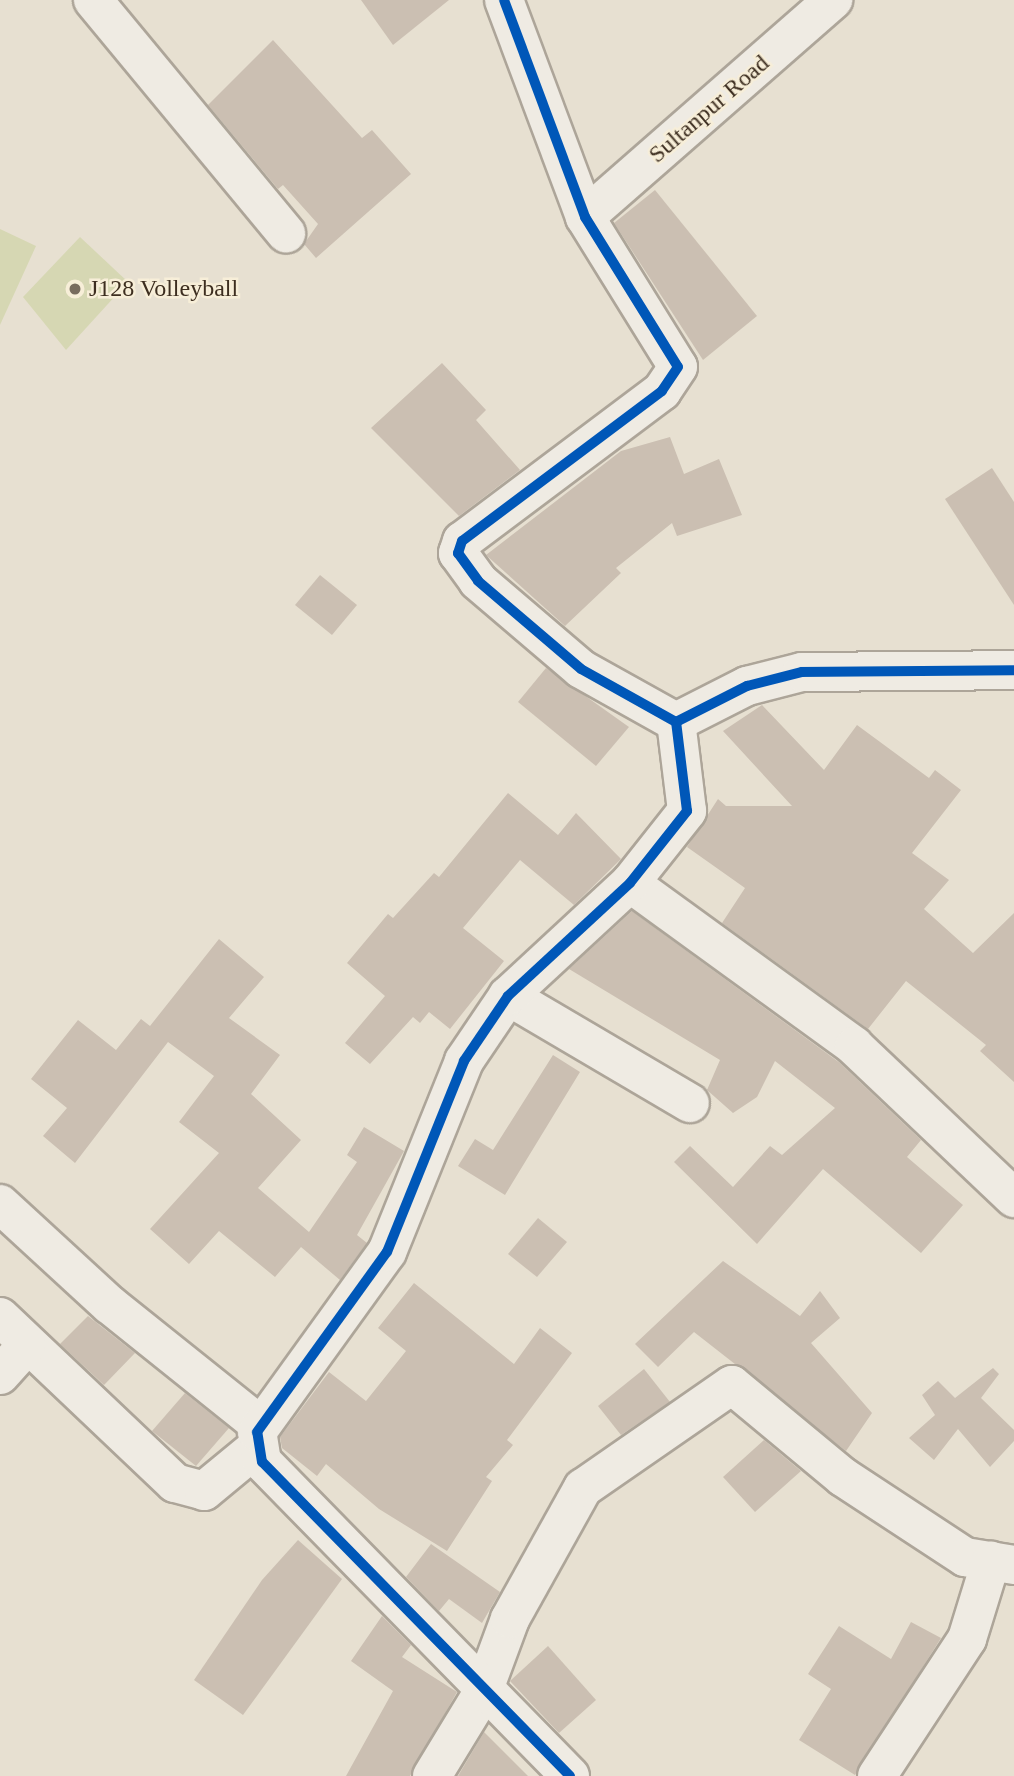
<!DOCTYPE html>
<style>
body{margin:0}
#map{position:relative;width:1014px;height:1776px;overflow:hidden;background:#e7e0d1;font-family:Georgia,serif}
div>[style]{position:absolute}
.green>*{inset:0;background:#d6d7b3}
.building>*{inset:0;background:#cbbfb2}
.roads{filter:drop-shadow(2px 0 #ada599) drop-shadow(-2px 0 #ada599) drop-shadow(0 2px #ada599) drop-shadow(0 -2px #ada599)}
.minor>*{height:38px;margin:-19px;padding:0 19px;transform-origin:19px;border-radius:19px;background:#efebe3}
.cycleway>*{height:10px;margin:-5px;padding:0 5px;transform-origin:5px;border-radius:5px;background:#0057b8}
.dots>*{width:19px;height:19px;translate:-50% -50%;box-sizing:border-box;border:4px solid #f7eed8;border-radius:50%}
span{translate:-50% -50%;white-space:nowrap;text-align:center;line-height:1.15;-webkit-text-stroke:5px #f7eed8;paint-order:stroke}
.street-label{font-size:24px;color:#3d2e20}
.poi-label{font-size:24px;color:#3d2e20}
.left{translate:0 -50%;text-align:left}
</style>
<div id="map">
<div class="green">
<div style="clip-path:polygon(0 229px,36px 246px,0 325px)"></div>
<div style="clip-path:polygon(80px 237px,128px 282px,66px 350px,23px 297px)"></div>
</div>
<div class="building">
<div style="clip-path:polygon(361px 0,449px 0,393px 45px)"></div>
<div style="clip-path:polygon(273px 40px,362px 138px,372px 130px,411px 174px,316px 258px,304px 244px,318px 224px,283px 185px,278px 189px,208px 105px)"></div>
<div style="clip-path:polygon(655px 190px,757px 316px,703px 360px,614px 223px)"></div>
<div style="clip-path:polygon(442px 363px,486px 410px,476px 420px,520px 470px,459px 516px,371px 428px)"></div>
<div style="clip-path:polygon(670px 437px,684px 474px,719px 459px,742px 515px,677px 536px,672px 523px,616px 568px,621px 573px,565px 626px,486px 555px,621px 451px)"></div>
<div style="clip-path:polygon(992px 468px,1014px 502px,1014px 605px,945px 499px)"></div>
<div style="clip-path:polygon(320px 575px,357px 605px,332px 635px,295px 605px)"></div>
<div style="clip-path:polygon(546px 668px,629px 727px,596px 766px,518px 702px)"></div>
<div style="clip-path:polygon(762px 705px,824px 770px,857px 725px,929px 778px,935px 770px,961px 790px,912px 853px,949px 880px,924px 909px,973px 953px,1014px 913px,1014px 1082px,980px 1051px,986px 1045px,906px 981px,868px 1029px,722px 923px,745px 888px,687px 847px,718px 799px,726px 806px,792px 806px,723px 731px)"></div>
<div style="clip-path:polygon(508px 793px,558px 835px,576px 813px,621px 859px,574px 905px,520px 860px,463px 928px,504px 961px,450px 1029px,429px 1012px,420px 1023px,413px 1017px,370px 1064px,345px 1043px,385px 996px,347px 963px,388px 914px,393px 918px,434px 873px,439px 877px)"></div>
<div style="clip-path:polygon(632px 911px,840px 1063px,921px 1140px,907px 1157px,963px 1205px,921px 1253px,823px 1169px,757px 1244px,674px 1162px,690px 1146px,733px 1187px,770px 1146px,782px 1155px,835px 1108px,775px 1061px,757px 1097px,733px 1113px,707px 1090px,720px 1060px,569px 969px)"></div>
<div style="clip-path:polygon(219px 939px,264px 977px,229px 1018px,280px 1055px,251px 1094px,301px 1140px,258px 1188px,309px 1232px,357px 1162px,347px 1155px,364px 1127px,404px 1151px,357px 1235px,367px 1243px,340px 1280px,301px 1247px,275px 1277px,219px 1231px,189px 1264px,150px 1229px,219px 1153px,179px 1122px,214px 1076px,168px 1042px,75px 1163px,43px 1136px,67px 1108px,31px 1079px,78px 1020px,116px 1050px,141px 1019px,150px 1026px)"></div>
<div style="clip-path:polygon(553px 1055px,580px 1072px,505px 1195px,458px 1166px,475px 1139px,493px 1150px)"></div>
<div style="clip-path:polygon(538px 1218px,567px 1242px,537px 1277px,508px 1254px)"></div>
<div style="clip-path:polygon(723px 1261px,800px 1316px,820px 1291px,840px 1318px,811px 1343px,872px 1413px,846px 1451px,694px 1332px,658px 1367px,635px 1344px)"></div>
<div style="clip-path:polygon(414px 1283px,514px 1364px,540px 1328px,572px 1353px,507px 1440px,513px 1445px,486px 1477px,492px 1481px,447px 1551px,379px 1509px,326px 1464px,317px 1476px,282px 1448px,280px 1437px,329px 1372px,366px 1401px,406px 1351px,378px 1328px)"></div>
<div style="clip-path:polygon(88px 1316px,135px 1353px,104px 1385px,60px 1344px)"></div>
<div style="clip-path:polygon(993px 1368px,999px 1374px,981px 1398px,1014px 1430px,1014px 1441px,990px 1467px,958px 1429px,934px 1460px,909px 1438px,935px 1415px,922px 1395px,938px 1381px,955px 1398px)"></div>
<div style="clip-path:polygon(644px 1369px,670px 1402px,621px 1435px,598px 1406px)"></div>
<div style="clip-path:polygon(185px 1393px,229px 1428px,196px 1466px,152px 1431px)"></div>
<div style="clip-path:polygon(764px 1440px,801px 1471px,755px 1512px,723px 1477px)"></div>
<div style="clip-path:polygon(298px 1540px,342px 1579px,243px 1715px,194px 1680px,262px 1580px)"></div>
<div style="clip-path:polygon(431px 1544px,500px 1592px,482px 1623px,449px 1599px,439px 1611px,406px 1577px)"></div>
<div style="clip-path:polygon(382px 1616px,411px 1645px,402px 1657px,457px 1692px,410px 1776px,346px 1776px,393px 1691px,351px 1661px)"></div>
<div style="clip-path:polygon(911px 1622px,941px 1638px,855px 1775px,799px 1740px,831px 1689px,808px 1674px,839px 1626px,891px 1659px)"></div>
<div style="clip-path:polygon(548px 1646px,596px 1700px,559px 1733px,510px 1681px)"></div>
<div style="clip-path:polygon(484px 1732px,528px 1776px,458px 1776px)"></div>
</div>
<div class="roads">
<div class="minor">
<div style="left:93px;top:0;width:303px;rotate:50.4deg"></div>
<div style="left:504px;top:0;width:232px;rotate:69.5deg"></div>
<div style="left:585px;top:217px;width:176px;rotate:58.2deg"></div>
<div style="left:678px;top:367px;width:29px;rotate:124deg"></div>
<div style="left:662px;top:391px;width:250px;rotate:143.1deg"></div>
<div style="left:462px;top:541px;width:13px;rotate:108deg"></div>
<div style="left:458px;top:553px;width:34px;rotate:54deg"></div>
<div style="left:478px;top:581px;width:135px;rotate:40.5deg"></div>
<div style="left:581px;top:669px;width:109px;rotate:29.2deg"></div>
<div style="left:585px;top:217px;width:330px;rotate:-41.2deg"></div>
<div style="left:630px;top:883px;width:277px;rotate:36deg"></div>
<div style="left:854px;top:1046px;width:221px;rotate:43.5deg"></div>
<div style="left:508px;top:996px;width:211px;rotate:30.5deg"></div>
<div style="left:0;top:1204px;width:149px;rotate:42.6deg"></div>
<div style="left:110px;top:1305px;width:193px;rotate:38.7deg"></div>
<div style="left:0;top:1317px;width:241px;rotate:43.5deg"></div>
<div style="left:175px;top:1483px;width:30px;rotate:15deg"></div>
<div style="left:204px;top:1491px;width:67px;rotate:-39.6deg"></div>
<div style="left:0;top:1375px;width:39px;rotate:-48deg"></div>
<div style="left:432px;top:1776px;width:98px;rotate:-58.7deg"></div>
<div style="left:483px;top:1692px;width:78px;rotate:-69.7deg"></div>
<div style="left:510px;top:1619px;width:150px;rotate:-60.9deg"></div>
<div style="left:583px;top:1488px;width:181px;rotate:-34.7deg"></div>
<div style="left:732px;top:1385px;width:144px;rotate:39.7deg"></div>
<div style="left:843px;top:1477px;width:146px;rotate:33.3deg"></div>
<div style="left:965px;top:1557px;width:50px;rotate:9.3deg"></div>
<div style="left:570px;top:1776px;width:440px;rotate:-134.4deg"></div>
<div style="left:262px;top:1462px;width:30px;rotate:-99deg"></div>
<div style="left:257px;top:1432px;width:222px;rotate:-54.2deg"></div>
<div style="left:387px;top:1252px;width:206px;rotate:-68deg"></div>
<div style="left:464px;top:1061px;width:78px;rotate:-55.9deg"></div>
<div style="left:508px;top:996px;width:166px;rotate:-42.8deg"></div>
<div style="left:630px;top:883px;width:92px;rotate:-51.6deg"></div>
<div style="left:687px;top:811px;width:90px;rotate:-97deg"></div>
<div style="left:676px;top:722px;width:80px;rotate:-26.9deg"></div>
<div style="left:747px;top:686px;width:57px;rotate:-14.3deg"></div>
<div style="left:802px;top:672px;width:212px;rotate:-0.5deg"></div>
<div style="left:877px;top:1776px;width:164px;rotate:-56.7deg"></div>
<div style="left:967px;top:1639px;width:82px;rotate:-72.9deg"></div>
</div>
</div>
<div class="cycleway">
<div style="left:504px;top:0;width:232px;rotate:69.5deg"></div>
<div style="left:585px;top:217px;width:176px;rotate:58.2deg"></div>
<div style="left:678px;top:367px;width:29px;rotate:124deg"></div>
<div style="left:662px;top:391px;width:250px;rotate:143.1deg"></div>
<div style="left:462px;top:541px;width:13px;rotate:108deg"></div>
<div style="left:458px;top:553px;width:34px;rotate:54deg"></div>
<div style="left:478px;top:581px;width:135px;rotate:40.5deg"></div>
<div style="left:581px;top:669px;width:109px;rotate:29.2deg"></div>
<div style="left:570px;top:1776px;width:440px;rotate:-134.4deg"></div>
<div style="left:262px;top:1462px;width:30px;rotate:-99deg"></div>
<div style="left:257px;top:1432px;width:222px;rotate:-54.2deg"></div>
<div style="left:387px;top:1252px;width:206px;rotate:-68deg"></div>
<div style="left:464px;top:1061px;width:78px;rotate:-55.9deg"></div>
<div style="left:508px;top:996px;width:166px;rotate:-42.8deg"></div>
<div style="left:630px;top:883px;width:92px;rotate:-51.6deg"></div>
<div style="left:687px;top:811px;width:90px;rotate:-97deg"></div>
<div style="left:676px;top:722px;width:80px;rotate:-26.9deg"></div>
<div style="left:747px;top:686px;width:57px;rotate:-14.3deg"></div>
<div style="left:802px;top:672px;width:212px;rotate:-0.5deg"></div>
</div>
<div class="dots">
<div style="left:75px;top:289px;background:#786c5e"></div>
</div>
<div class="street-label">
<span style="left:709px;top:109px;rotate:-41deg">Sultanpur Road</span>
</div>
<div class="poi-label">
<span class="left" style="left:89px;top:289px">J128 Volleyball</span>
</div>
</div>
